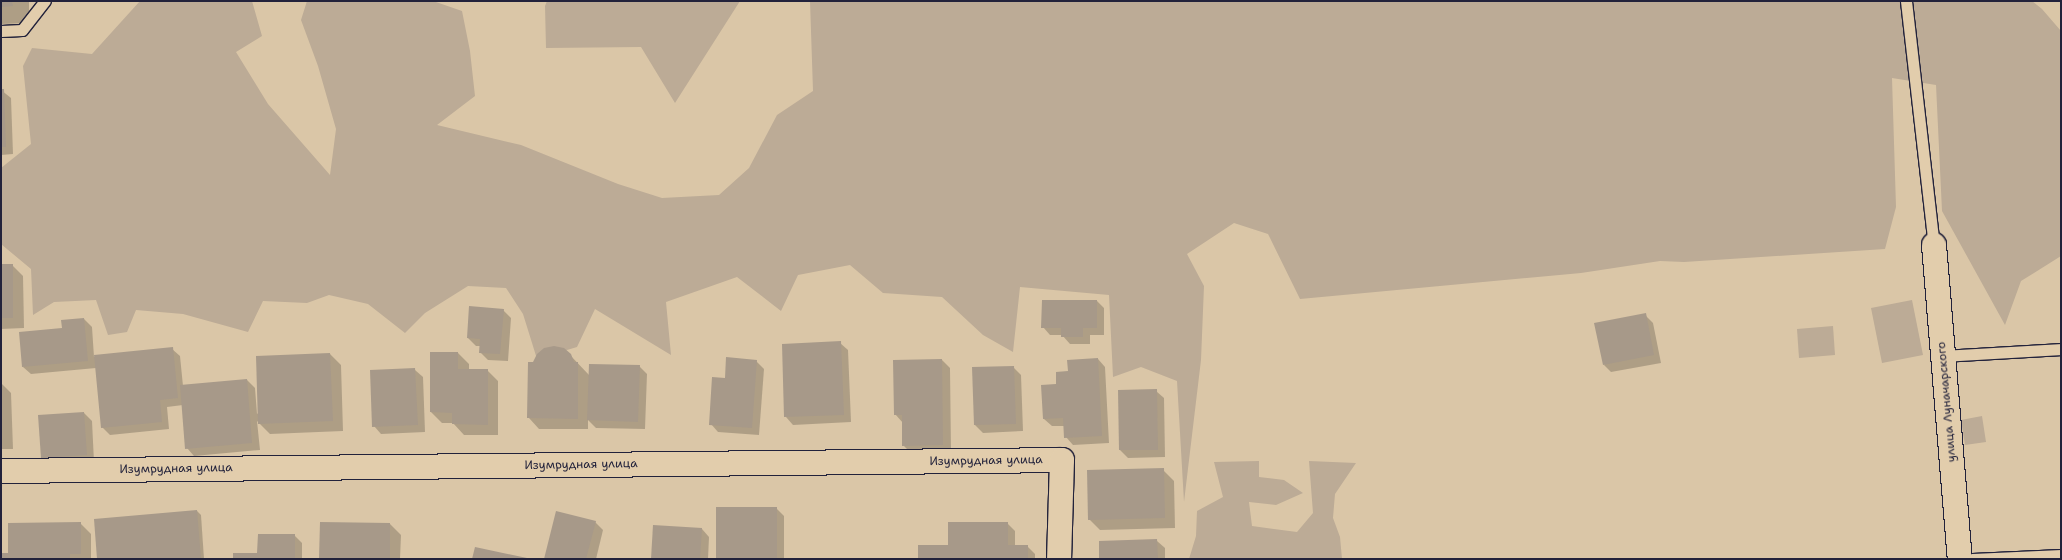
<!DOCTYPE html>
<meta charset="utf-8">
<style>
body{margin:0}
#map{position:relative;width:2062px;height:560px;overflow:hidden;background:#dac6a7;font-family:"Shantell Sans",sans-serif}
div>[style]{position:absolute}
.green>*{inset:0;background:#bcab96}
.shadow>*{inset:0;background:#0003}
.building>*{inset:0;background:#a79989}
.roads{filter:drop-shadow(1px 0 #22223b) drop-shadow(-1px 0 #22223b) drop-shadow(0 1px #22223b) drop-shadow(0 -1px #22223b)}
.lane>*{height:11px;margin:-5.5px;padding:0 5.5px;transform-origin:5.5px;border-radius:5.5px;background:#e2cdac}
.street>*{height:24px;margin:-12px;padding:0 12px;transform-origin:12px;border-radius:12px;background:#e2cdac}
span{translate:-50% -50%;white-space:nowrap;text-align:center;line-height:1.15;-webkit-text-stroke:4px #e2cdac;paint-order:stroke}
.street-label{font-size:12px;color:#22223b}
.frame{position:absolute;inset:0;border:2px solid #22223b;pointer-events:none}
</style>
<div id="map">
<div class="green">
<div style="clip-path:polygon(140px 1px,252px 1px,262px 36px,236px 52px,268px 104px,330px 175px,336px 129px,318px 66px,301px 20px,307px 1px,433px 1px,462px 11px,470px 51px,475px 96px,437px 125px,521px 145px,618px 184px,662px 198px,719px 195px,749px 168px,777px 115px,813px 91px,810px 1px,2032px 1px,2042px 9px,2061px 31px,2061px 256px,2021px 281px,2005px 325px,1942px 211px,1936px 85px,1892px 78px,1896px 207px,1885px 249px,1684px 262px,1660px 261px,1581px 273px,1300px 299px,1268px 234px,1234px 223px,1187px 254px,1204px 286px,1201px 360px,1184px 502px,1177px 381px,1141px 367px,1113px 377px,1109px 295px,1020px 287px,1013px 352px,983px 335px,942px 297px,883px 293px,850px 265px,798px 275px,781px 311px,737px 277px,666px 302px,671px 355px,595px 309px,577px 347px,537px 359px,523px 314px,506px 288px,468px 286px,425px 313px,405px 333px,368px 304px,329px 295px,307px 303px,263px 301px,248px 332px,183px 314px,136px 310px,127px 332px,108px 335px,96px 300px,54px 302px,33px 315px,31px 269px,1px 244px,1px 168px,31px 144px,23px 66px,32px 48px,92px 54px)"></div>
<div style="clip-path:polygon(547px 1px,740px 1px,675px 103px,641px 47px,546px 48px,545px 6px)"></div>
<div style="clip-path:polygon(1912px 300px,1923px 355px,1882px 363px,1871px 308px)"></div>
<div style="clip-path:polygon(1833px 326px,1835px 355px,1799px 358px,1797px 329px)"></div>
<div style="clip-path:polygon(1982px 416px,1986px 442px,1965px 445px,1961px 420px)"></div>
<div style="clip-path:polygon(1259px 461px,1259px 477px,1284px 480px,1303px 493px,1276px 505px,1249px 502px,1252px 526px,1297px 532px,1313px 513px,1309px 461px,1356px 463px,1335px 494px,1333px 518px,1340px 537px,1342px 559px,1189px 559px,1196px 536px,1197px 511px,1223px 497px,1214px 462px)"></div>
</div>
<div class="shadow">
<div style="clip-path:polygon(1px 1px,29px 1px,29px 23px,1px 24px)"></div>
<div style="clip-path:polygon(1px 90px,11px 98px,13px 154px,1px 155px)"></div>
<div style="clip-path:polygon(1px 265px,12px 265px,23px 276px,24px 328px,1px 329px)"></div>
<div style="clip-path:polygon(1097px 301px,1104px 308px,1104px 335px,1090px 335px,1090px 344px,1070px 344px,1062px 335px,1050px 335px,1043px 327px)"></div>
<div style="clip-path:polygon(503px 310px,511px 318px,508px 361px,488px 360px,481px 353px,481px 346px,476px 346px,468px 338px)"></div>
<div style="clip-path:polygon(1645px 315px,1653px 323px,1661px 363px,1611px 372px,1604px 365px)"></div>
<div style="clip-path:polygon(84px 319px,92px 327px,94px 357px,172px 349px,180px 356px,183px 386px,247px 380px,255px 388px,257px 414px,330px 354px,341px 365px,343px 431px,270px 434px,257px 421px,260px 450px,194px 456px,187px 448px,183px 405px,167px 407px,169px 429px,110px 435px,102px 427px,96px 368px,31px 374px,23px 367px,64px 329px)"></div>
<div style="clip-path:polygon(840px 343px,848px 350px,851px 422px,793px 425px,786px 417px)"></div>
<div style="clip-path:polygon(458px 353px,469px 364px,469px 370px,487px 370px,498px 381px,498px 435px,464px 435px,453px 423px,442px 423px,431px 412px)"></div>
<div style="clip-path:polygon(570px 355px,589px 375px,639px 366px,647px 374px,645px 429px,596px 428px,588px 420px,588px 429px,539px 429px,529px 418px)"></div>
<div style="clip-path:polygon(1098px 359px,1105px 367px,1109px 443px,1073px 445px,1066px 437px,1065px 426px,1052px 426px,1044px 419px,1058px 385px)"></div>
<div style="clip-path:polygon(942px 360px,950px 368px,951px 452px,911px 453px,904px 446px,903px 423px,895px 414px)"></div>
<div style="clip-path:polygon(756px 361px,764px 369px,759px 435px,718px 432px,711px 424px,726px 379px)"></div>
<div style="clip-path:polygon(1013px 367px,1021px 375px,1023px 431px,983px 433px,975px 425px)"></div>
<div style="clip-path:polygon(415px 370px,423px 377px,425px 432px,381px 434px,374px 426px)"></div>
<div style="clip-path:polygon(1px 383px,11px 393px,13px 449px,1px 449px)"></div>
<div style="clip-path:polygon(1156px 391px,1164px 398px,1165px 457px,1128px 458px,1120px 450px)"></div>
<div style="clip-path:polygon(84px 413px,92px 421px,94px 462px,50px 465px,42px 458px)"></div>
<div style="clip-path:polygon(1163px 470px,1174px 481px,1175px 528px,1100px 530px,1089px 519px)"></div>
<div style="clip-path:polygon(776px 508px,784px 516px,784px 559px,717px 559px)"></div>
<div style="clip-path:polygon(197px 511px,201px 515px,204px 559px,98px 559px)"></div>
<div style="clip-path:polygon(595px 522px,603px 530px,596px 559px,546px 559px)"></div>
<div style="clip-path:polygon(80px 523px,91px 534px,91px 559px,1px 559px)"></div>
<div style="clip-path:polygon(1007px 523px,1015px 531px,1015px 546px,1027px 546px,1035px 554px,1035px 559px,919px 559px)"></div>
<div style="clip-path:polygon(390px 524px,401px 535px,400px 559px,320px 559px)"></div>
<div style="clip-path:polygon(702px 529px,709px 537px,708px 559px,652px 559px)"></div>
<div style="clip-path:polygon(294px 535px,302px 543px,302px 559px,234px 559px,259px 554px)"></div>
<div style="clip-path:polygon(1157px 541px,1165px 548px,1165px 559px,1101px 559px)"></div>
</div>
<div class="building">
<div style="clip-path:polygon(1px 1px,12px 1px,13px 6px,1px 7px)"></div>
<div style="clip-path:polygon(1px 89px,4px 89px,6px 147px,1px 147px)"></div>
<div style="clip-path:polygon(1px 264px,13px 264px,13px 318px,1px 318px)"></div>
<div style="clip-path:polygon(1042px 300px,1097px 300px,1097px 328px,1083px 328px,1083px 337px,1061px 337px,1061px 328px,1041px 328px)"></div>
<div style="clip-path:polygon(469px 306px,504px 309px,500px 354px,479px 353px,480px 339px,467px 338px)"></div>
<div style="clip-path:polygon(1646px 313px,1654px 355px,1603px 365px,1594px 323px)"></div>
<div style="clip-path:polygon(84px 318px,88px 361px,22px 367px,19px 332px,62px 328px,61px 320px)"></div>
<div style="clip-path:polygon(841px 341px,844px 415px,784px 417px,782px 344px)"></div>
<div style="clip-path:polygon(554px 346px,564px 348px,571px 354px,574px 362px,578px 362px,578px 419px,527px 418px,528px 362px,533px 362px,537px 354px,544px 348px)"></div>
<div style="clip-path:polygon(173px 347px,178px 398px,160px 400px,162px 422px,101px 428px,94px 355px)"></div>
<div style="clip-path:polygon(430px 352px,458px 352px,458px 369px,488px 369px,488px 425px,452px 424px,452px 413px,430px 412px)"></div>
<div style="clip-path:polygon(330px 353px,333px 421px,258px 424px,256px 356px)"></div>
<div style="clip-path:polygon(726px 357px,757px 360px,752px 428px,709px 425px,712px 377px,725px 378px)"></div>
<div style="clip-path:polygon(1098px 358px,1102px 436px,1064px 438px,1063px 418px,1043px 419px,1041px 385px,1056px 384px,1056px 372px,1068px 371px,1067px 360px)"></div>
<div style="clip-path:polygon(942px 359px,943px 445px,902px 446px,902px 415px,894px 415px,893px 360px)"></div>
<div style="clip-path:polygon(589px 364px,640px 365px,638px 422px,587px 420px)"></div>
<div style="clip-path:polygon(1014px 366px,1016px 424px,974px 425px,972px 367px)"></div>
<div style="clip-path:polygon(415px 368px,418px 425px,372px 427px,370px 370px)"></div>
<div style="clip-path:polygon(247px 379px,252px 443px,185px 449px,180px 385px)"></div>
<div style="clip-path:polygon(1157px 389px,1158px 450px,1119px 450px,1118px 390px)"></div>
<div style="clip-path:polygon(84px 412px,87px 455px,41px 458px,38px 415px)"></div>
<div style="clip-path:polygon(1164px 468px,1165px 518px,1088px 520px,1087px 470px)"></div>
<div style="clip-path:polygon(716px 507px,777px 507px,777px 559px,716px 559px)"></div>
<div style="clip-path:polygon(197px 510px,201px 559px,97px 559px,94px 519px)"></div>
<div style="clip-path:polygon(556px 511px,596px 521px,586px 559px,544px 559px)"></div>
<div style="clip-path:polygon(81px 522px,81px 554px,70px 554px,70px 559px,1px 559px,1px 553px,8px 553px,8px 523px)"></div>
<div style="clip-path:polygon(320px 522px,390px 523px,390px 559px,319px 559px)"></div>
<div style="clip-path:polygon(948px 522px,1008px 522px,1008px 545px,1028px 545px,1028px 559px,918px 559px,918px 545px,948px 545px)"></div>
<div style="clip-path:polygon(653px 525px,702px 528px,700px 559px,651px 559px)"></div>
<div style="clip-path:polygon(258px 534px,295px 534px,295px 559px,233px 559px,233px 553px,257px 553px)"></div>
<div style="clip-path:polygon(1157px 539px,1158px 559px,1099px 559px,1099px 541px)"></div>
<div style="clip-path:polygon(475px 547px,527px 558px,527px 559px,472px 559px)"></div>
</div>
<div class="roads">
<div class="lane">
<div style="left:1906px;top:1px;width:246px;rotate:83.5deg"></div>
<div style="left:1px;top:31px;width:21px;rotate:-3deg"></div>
<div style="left:22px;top:30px;width:37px;rotate:-52deg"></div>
<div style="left:1943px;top:356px;width:118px;rotate:-3.4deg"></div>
<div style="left:1972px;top:559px;width:89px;rotate:-2.6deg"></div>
</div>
<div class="street">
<div style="left:1934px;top:245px;width:315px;rotate:85.3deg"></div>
<div style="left:1px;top:471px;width:1061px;rotate:-0.59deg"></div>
<div style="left:1062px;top:460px;width:99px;rotate:91.7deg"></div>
</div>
</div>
<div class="street-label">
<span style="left:1947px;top:402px;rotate:-95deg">улица Луначарского</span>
<span style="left:986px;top:461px;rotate:-1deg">Изумрудная улица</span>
<span style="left:581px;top:465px;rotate:-1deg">Изумрудная улица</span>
<span style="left:176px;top:469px;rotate:-1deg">Изумрудная улица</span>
</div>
<div class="frame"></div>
</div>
